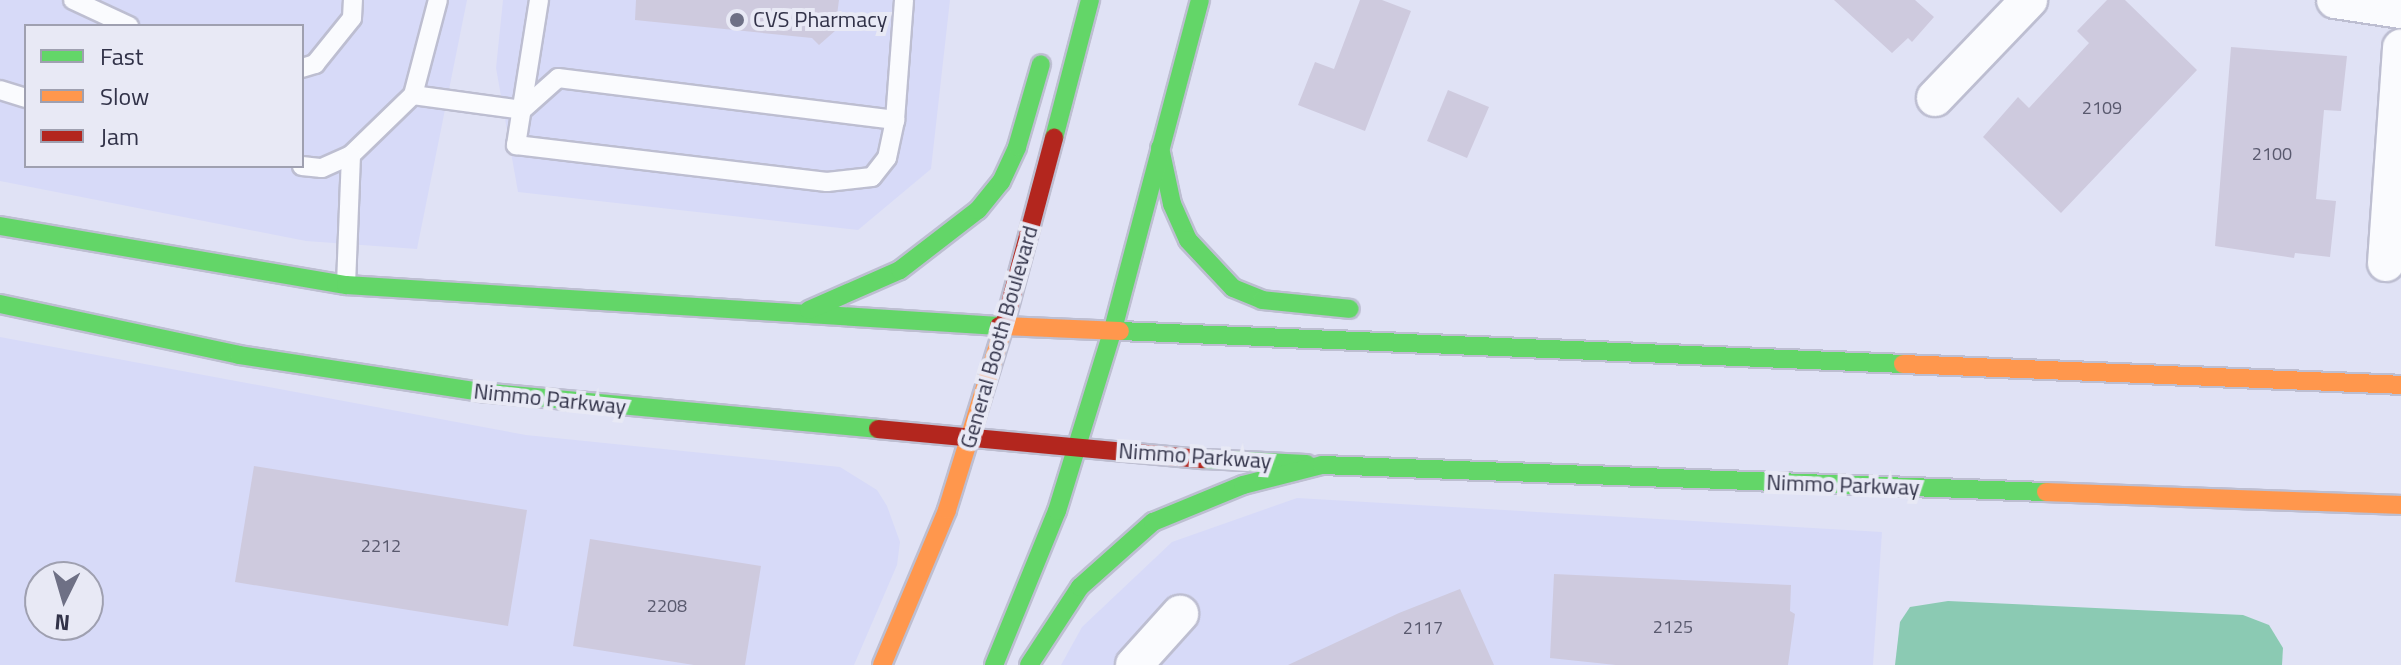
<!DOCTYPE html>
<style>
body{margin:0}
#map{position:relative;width:2401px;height:665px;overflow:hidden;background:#e0e2f5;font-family:"Titillium Web",sans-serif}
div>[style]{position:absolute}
.built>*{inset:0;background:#d7daf8}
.water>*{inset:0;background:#8bcab3}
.building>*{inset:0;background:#cecade}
.roads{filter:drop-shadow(2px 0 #bdbed1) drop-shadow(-2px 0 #bdbed1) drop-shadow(0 2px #bdbed1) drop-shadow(0 -2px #bdbed1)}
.lane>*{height:18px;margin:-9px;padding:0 9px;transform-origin:9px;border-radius:9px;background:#fafbfe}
.street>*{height:36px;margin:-18px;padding:0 18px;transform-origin:18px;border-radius:18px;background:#fafbfe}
.fast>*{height:18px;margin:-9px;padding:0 9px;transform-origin:9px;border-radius:9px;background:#63d668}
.slow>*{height:18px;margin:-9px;padding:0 9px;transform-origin:9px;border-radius:9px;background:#ff974d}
.jam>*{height:18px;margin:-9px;padding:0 9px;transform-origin:9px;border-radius:9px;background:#b3261e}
.dots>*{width:22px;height:22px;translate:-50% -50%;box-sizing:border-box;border:4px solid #e8e9f5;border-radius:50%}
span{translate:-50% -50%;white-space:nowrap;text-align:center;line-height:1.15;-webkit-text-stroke:8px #e8e9f5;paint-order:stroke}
.number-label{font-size:18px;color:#59596e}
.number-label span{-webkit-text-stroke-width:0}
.poi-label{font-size:22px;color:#313248}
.left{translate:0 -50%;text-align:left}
.street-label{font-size:22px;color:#313248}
.legend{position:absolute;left:24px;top:24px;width:280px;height:144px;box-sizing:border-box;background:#e8e9f5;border:2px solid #9fa0b0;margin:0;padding:10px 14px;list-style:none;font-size:24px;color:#313248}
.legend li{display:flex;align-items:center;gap:16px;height:40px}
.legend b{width:40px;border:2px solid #9fa0b0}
.north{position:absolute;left:24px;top:561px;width:80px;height:80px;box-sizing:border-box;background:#e8e9f5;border:2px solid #9fa0b0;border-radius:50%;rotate:185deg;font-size:22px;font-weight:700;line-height:32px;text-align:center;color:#313248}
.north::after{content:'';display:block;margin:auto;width:28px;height:36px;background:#6e7085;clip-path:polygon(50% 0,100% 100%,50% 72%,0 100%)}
</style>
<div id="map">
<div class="built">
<div style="clip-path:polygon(evenodd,0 0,467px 0,417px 249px,306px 241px,0 181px,0 0,26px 26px,302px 26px,302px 166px,26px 166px,26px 26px)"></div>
<div style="clip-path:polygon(503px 0,950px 0,931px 169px,858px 230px,518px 192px,496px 68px)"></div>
<div style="clip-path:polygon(evenodd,0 337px,526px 435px,840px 467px,877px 490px,887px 506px,900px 542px,897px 565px,854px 665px,0 665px,0 337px,40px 577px,88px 577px,88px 625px,40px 625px,40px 577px)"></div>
<div style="clip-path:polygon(1297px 498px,1882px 532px,1873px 665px,1061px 665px,1082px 627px,1172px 542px)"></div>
</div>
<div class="water">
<div style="clip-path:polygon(1948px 601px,2243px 615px,2269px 625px,2283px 648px,2282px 665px,1895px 665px,1900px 622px,1910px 607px)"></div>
</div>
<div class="building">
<div style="clip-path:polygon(636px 0,839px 0,837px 15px,844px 23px,819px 45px,812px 38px,635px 20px)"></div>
<div style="clip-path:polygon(1360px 0,1382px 0,1411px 11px,1365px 131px,1298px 105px,1315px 62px,1334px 69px)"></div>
<div style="clip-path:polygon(1834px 0,1915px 0,1934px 17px,1912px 42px,1908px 38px,1892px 53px)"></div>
<div style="clip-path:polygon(2107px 0,2125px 0,2197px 70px,2061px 213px,1983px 137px,2018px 97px,2029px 108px,2089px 43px,2077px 31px)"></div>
<div style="clip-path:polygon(2231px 47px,2347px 56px,2341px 111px,2324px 110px,2316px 199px,2336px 201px,2330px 257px,2295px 253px,2294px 258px,2215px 246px)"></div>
<div style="clip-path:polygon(1448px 90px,1489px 107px,1467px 158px,1427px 141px)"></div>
<div style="clip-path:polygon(254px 466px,527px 510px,508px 626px,235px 582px)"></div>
<div style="clip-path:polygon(590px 539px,761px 566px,745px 665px,694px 665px,573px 646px)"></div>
<div style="clip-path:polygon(1554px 574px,1791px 585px,1790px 611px,1795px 614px,1788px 665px,1616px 665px,1550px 658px)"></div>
<div style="clip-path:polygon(1460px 589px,1494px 665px,1288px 665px,1399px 613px)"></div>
</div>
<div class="roads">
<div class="lane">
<div style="left:73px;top:0;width:62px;rotate:24.9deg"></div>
<div style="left:539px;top:0;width:147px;rotate:99deg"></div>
<div style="left:516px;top:145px;width:313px;rotate:6.8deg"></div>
<div style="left:827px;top:182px;width:45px;rotate:-6.3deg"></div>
<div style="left:872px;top:177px;width:24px;rotate:-52deg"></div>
<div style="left:887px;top:158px;width:39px;rotate:-78deg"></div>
<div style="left:895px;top:120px;width:120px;rotate:-85.7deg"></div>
<div style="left:302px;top:68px;width:14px;rotate:-17deg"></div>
<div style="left:315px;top:64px;width:59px;rotate:-51.2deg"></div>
<div style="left:352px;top:18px;width:18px;rotate:-87deg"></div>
<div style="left:0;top:90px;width:27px;rotate:17deg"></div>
<div style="left:413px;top:95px;width:110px;rotate:7.8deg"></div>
<div style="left:522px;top:110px;width:48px;rotate:-41.6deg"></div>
<div style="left:558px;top:78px;width:340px;rotate:7.1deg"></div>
<div style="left:302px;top:166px;width:20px;rotate:6deg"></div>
<div style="left:322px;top:168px;width:32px;rotate:-24deg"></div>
<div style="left:351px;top:155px;width:86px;rotate:-44.1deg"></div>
<div style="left:413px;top:95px;width:98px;rotate:-75.3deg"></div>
<div style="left:346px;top:285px;width:130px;rotate:-87.8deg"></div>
</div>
<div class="street">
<div style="left:2335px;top:0;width:67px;rotate:8.6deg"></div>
<div style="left:1935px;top:98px;width:136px;rotate:-46.2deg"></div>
<div style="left:2386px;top:263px;width:216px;rotate:-86deg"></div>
<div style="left:1134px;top:665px;width:69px;rotate:-48deg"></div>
</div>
<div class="fast">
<div style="left:1054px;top:138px;width:143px;rotate:-75.4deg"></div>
<div style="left:1160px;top:148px;width:57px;rotate:77.9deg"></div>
<div style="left:1172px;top:204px;width:39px;rotate:66deg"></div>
<div style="left:1188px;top:240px;width:66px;rotate:46.8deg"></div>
<div style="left:1233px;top:288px;width:31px;rotate:22deg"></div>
<div style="left:1262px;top:300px;width:88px;rotate:5.8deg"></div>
<div style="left:0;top:226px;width:351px;rotate:9.7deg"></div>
<div style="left:346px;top:285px;width:654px;rotate:3.59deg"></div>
<div style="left:0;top:304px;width:244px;rotate:12deg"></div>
<div style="left:239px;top:355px;width:245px;rotate:8.7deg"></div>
<div style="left:481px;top:392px;width:399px;rotate:5.3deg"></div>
<div style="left:809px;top:310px;width:99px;rotate:-23.7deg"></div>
<div style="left:900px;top:270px;width:98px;rotate:-37.6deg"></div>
<div style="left:978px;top:210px;width:36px;rotate:-51deg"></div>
<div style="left:1001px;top:182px;width:38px;rotate:-65deg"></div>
<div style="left:1017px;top:147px;width:86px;rotate:-73.9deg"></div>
<div style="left:1120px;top:331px;width:784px;rotate:2.41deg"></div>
<div style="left:1203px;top:459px;width:104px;rotate:2.8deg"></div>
<div style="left:994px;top:665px;width:166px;rotate:-67.8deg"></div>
<div style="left:1057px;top:511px;width:190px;rotate:-72.9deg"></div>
<div style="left:1113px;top:329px;width:340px;rotate:-75.2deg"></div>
<div style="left:1029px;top:665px;width:93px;rotate:-56.8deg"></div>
<div style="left:1080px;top:587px;width:98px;rotate:-41.7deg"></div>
<div style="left:1153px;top:522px;width:97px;rotate:-22.3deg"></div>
<div style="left:1243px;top:485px;width:81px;rotate:-14.2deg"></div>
<div style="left:1322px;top:465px;width:725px;rotate:2.14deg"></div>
</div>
<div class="slow">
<div style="left:1903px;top:364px;width:498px;rotate:2.4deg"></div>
<div style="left:2046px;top:492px;width:355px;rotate:2.1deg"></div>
<div style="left:882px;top:665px;width:168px;rotate:-67.2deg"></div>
<div style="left:947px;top:510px;width:193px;rotate:-72.8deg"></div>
<div style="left:1004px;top:326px;width:116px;rotate:2.5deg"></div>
</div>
<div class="jam">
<div style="left:999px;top:326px;width:5px"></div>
<div style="left:1004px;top:326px;width:195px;rotate:-75.1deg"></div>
<div style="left:878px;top:429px;width:326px;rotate:5.3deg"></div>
</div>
</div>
<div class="dots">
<div style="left:737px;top:20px;background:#6e7085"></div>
</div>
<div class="number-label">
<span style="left:2102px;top:108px">2109</span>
<span style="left:2272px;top:154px">2100</span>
<span style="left:381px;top:546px">2212</span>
<span style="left:667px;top:606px">2208</span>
<span style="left:1673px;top:627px">2125</span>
<span style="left:1423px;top:628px">2117</span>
</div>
<div class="poi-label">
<span class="left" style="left:753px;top:20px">CVS Pharmacy</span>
</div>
<div class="street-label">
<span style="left:999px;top:337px;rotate:-74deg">General Booth Boulevard</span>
<span style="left:550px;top:399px;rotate:6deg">Nimmo Parkway</span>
<span style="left:1195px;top:456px;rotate:4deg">Nimmo Parkway</span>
<span style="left:1843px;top:485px;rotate:2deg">Nimmo Parkway</span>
</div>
<ul class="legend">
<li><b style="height:10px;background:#63d668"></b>Fast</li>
<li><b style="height:10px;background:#ff974d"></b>Slow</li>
<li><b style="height:10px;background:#b3261e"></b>Jam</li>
</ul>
<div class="north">N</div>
</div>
